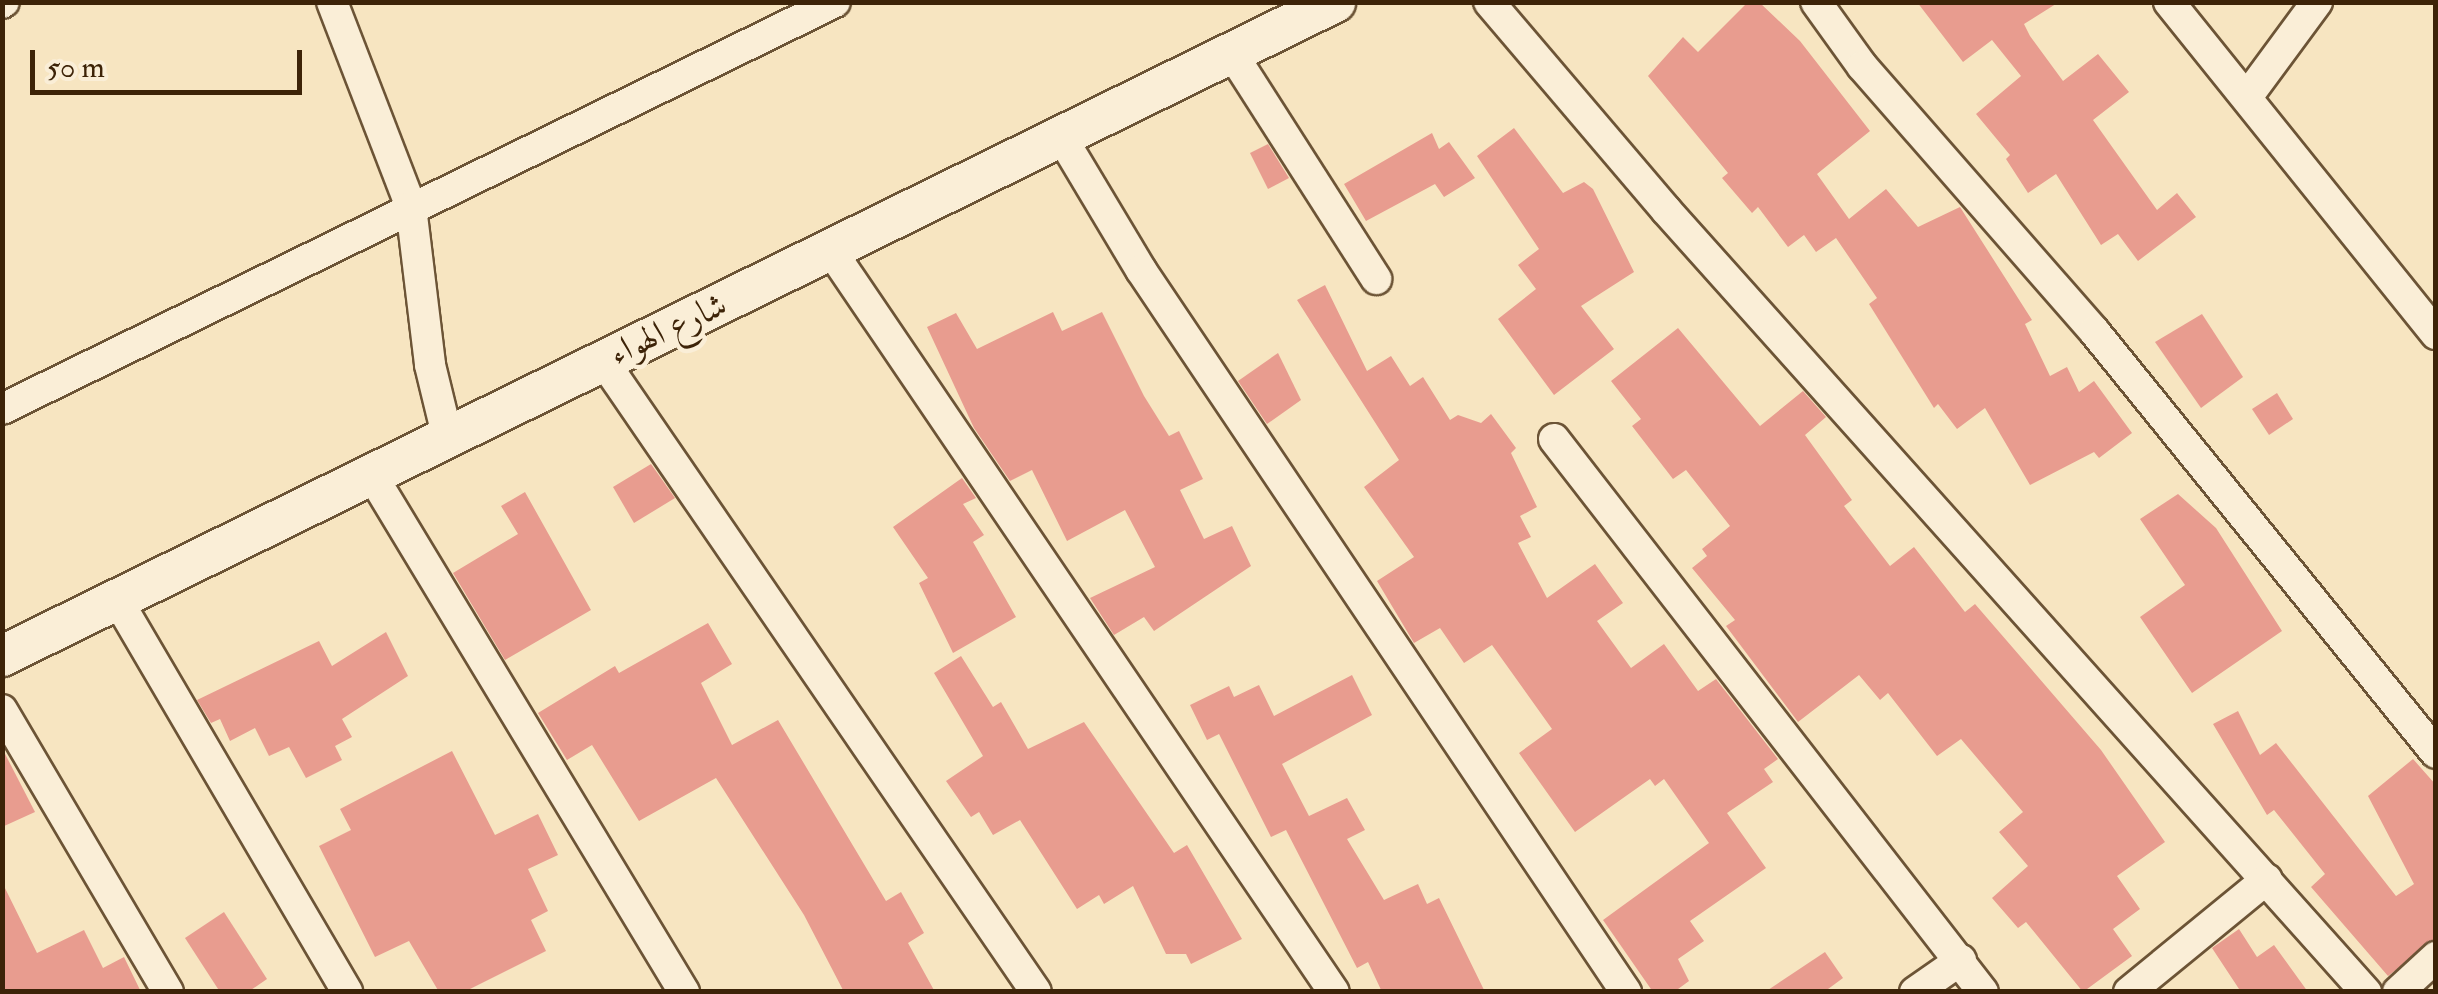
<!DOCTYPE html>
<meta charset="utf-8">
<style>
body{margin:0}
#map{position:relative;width:2438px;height:994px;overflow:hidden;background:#f7e5c1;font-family:"IM FELL Double Pica",Amiri,serif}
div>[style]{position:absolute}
.building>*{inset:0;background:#e89c8f}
.roads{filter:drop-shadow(2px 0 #6c5436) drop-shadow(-2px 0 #6c5436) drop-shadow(0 2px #6c5436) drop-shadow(0 -2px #6c5436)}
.minor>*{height:30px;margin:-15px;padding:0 15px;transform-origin:15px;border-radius:15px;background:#faeed7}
.tertiary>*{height:40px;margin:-20px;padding:0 20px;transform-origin:20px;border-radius:20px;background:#faeed7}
span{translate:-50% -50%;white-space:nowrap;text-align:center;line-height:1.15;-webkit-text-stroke:9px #faeed7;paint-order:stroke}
.street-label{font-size:35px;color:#3d2308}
.frame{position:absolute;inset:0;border:5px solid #3d2308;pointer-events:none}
.scale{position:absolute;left:30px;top:50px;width:272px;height:45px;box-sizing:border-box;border:5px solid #3d2308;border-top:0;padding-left:12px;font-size:30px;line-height:35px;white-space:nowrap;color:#3d2308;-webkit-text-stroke:8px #faeed7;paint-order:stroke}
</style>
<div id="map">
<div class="building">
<div style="clip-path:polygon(1748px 2px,1759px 2px,1800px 41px,1870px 131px,1817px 174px,1849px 219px,1886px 189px,1918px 227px,1960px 207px,2032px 320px,2025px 324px,2050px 376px,2067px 367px,2079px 392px,2094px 381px,2132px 433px,2099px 458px,2094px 452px,2030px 485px,1985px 408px,1957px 429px,1938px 404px,1934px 408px,1869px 304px,1877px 298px,1836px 238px,1816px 252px,1804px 235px,1788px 247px,1758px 207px,1752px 213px,1722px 178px,1728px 173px,1648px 76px,1683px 37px,1698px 52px)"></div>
<div style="clip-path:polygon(1917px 2px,2059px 2px,2024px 24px,2030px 36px,2063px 81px,2098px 54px,2129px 92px,2093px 120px,2157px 210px,2177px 193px,2196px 217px,2138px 261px,2118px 234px,2101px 245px,2056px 174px,2028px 193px,2006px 159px,2010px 155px,1976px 114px,2021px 76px,1992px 40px,1963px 62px)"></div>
<div style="clip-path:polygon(1514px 128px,1563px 193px,1584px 182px,1593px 189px,1634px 272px,1581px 306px,1614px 349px,1554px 395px,1498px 319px,1536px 289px,1518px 265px,1539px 249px,1477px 156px)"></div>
<div style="clip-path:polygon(1432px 133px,1439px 149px,1449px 142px,1475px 178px,1444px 197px,1435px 184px,1366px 221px,1344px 184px)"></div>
<div style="clip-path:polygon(1268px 144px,1289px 178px,1268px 189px,1250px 153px)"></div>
<div style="clip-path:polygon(1325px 285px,1367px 371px,1391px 356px,1410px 386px,1423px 377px,1450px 420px,1458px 415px,1481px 423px,1491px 414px,1516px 448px,1511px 453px,1537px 507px,1520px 516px,1531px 537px,1518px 543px,1547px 598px,1595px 564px,1623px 603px,1597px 621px,1631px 668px,1664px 644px,1698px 691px,1716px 679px,1778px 759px,1764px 769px,1773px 782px,1727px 813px,1766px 868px,1690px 921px,1704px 941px,1678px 959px,1689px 981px,1674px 992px,1653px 992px,1603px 920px,1709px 843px,1664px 779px,1655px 786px,1650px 779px,1575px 832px,1519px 753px,1552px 729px,1492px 645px,1464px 663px,1440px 628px,1414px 643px,1377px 581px,1414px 557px,1364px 487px,1399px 460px,1297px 300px)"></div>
<div style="clip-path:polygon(1053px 312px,1062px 331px,1102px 312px,1144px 396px,1169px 436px,1179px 431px,1203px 479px,1180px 490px,1204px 539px,1232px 526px,1251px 566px,1154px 631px,1144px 617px,1114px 635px,1090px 598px,1155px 567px,1125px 510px,1067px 541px,1032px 470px,1010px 481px,974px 428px,927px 327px,956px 313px,977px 349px)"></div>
<div style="clip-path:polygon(2202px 314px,2243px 377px,2201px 408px,2155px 342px)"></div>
<div style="clip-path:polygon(1678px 328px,1760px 426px,1803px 391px,1826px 417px,1805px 435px,1852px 500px,1844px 506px,1890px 566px,1914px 547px,1965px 612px,1975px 604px,2101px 750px,2165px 842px,2117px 876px,2140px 909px,2113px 929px,2132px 956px,2083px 992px,2026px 922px,2018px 928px,1992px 898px,2028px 866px,1999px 832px,2023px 812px,1961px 739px,1937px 756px,1888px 693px,1880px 700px,1859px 675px,1798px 722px,1726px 626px,1735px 620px,1692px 568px,1707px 556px,1702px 549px,1730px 526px,1686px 470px,1673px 479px,1632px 426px,1641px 419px,1611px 381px)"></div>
<div style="clip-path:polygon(1278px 353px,1301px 400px,1267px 424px,1238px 381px)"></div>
<div style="clip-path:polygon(2277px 393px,2293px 419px,2269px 435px,2252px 409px)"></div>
<div style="clip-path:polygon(651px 464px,675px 498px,634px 523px,613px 487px)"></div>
<div style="clip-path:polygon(962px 478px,976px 498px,963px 504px,984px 535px,973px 542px,1016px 617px,953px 653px,919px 583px,928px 578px,893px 527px)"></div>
<div style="clip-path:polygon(525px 492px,591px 610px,505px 660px,453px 573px,518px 534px,501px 506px)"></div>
<div style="clip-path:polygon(2178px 494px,2216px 528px,2282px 631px,2192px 693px,2140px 617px,2185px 585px,2140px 519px)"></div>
<div style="clip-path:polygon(708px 623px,732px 664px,701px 683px,732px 745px,778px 720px,886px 901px,901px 892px,924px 933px,908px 943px,935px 992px,844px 992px,804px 915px,716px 778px,639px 821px,592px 745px,567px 760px,538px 713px,615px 666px,619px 673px)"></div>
<div style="clip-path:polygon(386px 632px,408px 676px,342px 719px,352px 737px,335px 746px,342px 760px,306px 778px,289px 747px,269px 756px,255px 728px,230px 741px,220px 719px,211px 723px,197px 700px,319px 641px,332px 666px)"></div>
<div style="clip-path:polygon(961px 656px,993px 707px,1001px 702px,1028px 749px,1084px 722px,1174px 853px,1187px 845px,1242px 939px,1191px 964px,1186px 954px,1166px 954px,1133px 886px,1104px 904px,1099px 895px,1077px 909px,1020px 820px,993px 835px,979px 812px,971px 817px,946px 781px,983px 756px,934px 673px)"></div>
<div style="clip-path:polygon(1352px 675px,1372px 715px,1282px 764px,1309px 816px,1347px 798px,1365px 830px,1347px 839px,1384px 900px,1418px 884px,1427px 904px,1439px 898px,1485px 992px,1382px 992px,1368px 962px,1357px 968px,1286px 830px,1271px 837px,1219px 734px,1207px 740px,1190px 705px,1229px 686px,1234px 697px,1259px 685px,1274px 716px)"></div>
<div style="clip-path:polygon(2238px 711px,2260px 755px,2276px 743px,2396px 896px,2414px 884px,2368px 796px,2413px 759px,2436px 785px,2436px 939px,2388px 976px,2311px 887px,2325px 874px,2274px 810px,2267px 815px,2213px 724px)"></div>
<div style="clip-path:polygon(2px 748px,35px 812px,2px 827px)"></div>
<div style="clip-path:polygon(452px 751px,495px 835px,538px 814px,558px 855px,528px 869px,548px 911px,531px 920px,546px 951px,464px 992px,439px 992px,409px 941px,375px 957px,319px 846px,351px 830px,340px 809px)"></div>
<div style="clip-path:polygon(2px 882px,37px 953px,84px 930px,103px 968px,124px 957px,141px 992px,2px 992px)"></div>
<div style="clip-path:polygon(224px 912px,267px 979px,248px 992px,220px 992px,185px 938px)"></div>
<div style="clip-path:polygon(2239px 929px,2257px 957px,2274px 945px,2308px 992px,2241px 992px,2212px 948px)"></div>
<div style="clip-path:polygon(1825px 952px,1843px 978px,1824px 992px,1765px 992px)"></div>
</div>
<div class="roads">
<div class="minor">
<div style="left:332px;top:2px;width:220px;rotate:68.9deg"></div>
<div style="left:411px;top:207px;width:159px;rotate:83.1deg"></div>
<div style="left:430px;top:365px;width:76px;rotate:76.3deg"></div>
<div style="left:1489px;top:2px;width:273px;rotate:49.6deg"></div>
<div style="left:1666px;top:210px;width:1050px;rotate:48.17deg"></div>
<div style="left:1816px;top:2px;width:79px;rotate:54.3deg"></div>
<div style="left:1862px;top:66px;width:352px;rotate:48.8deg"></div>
<div style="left:2094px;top:331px;width:543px;rotate:50.98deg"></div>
<div style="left:2169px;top:2px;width:426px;rotate:51.2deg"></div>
<div style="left:2px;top:3px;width:2px;rotate:-27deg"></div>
<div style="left:1233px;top:55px;width:266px;rotate:57.4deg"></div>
<div style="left:2247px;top:97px;width:118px;rotate:-53.6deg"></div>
<div style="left:1062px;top:138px;width:154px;rotate:59.1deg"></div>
<div style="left:1141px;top:270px;width:870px;rotate:56.11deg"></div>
<div style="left:832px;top:252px;width:894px;rotate:55.85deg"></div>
<div style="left:602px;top:359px;width:767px;rotate:55.56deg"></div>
<div style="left:2px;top:409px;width:927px;rotate:-26.04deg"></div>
<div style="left:1554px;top:439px;width:700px;rotate:52.2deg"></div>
<div style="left:373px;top:477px;width:602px;rotate:58.87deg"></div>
<div style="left:118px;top:601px;width:453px;rotate:59.6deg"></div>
<div style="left:2px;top:710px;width:327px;rotate:59.5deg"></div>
<div style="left:1915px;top:992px;width:56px;rotate:-34.8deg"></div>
<div style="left:2129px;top:992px;width:178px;rotate:-39.3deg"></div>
<div style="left:2398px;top:992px;width:52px;rotate:-42.6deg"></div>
</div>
<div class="tertiary">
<div style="left:2px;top:656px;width:1485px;rotate:-26.13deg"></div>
</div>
</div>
<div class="street-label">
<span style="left:668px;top:329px;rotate:-25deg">شارع الهواء</span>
</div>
<div class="frame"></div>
<div class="scale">50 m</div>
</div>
